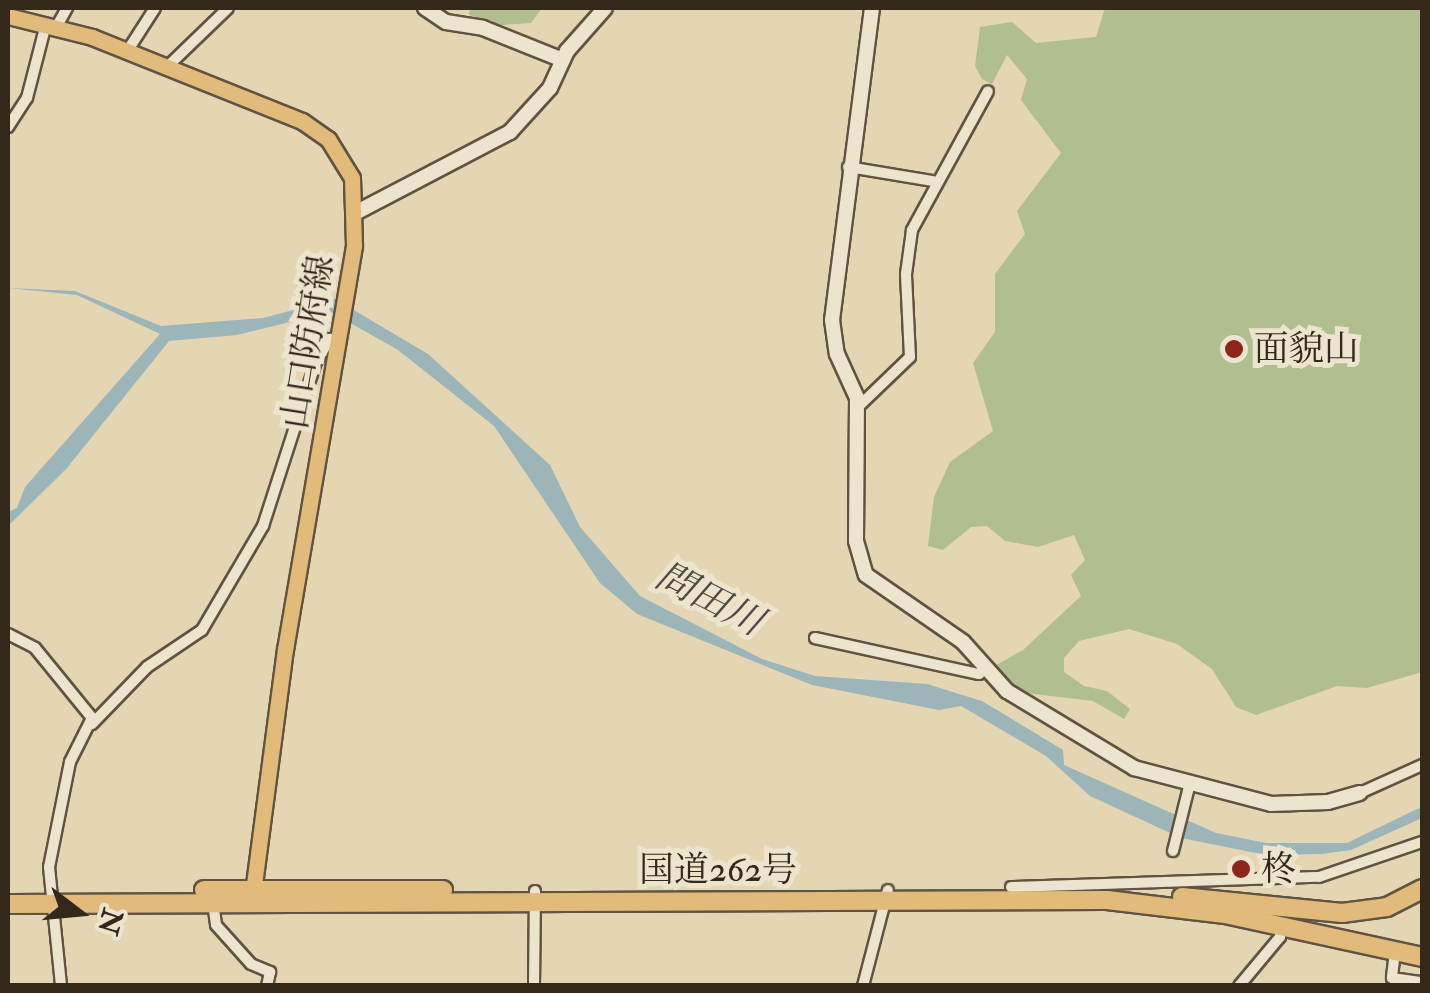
<!DOCTYPE html>
<meta charset="utf-8">
<style>
body{margin:0}
#map{position:relative;width:1430px;height:993px;overflow:hidden;background:#e4d5b3;font-family:"IM FELL Double Pica","Noto Serif JP",serif}
div>[style]{position:absolute}
.green>*{inset:0;background:#b0be90}
.water>*{inset:0;background:#9cb5b9}
.roads{filter:drop-shadow(2px 0 #605341) drop-shadow(-2px 0 #605341) drop-shadow(0 2px #605341) drop-shadow(0 -2px #605341)}
.street>*{height:10px;margin:-5px;padding:0 5px;transform-origin:5px;border-radius:5px;background:#ede4ce}
.secondary>*{height:14px;margin:-7px;padding:0 7px;transform-origin:7px;border-radius:7px;background:#ede4ce}
.primary>*{height:15px;margin:-7.5px;padding:0 7.5px;transform-origin:7.5px;border-radius:7.5px;background:#e2ba7a}
.highway>*{height:18px;margin:-9px;padding:0 9px;transform-origin:9px;border-radius:9px;background:#e2ba7a}
.dots>*{width:28px;height:28px;translate:-50% -50%;box-sizing:border-box;border:5px solid #ede4ce;border-radius:50%}
span{translate:-50% -50%;white-space:nowrap;text-align:center;line-height:1.15;-webkit-text-stroke:10px #ede4ce;paint-order:stroke}
.street-label{font-size:35px;color:#34281b}
.poi-label{font-size:35px;color:#34281b}
.left{translate:0 -50%;text-align:left}
.water-label{font-size:38px;color:#4e4b42;font-style:italic}
.frame{position:absolute;inset:0;border:10px solid #34281b;pointer-events:none}
.north{position:absolute;left:30px;top:863px;width:100px;height:100px;-webkit-text-stroke:8px #ede4ce;paint-order:stroke;rotate:106deg;font-size:28px;font-weight:700;line-height:40px;text-align:center;color:#34281b}
.north::after{content:'';display:block;margin:auto;width:35px;height:45px;background:#34281b;clip-path:polygon(50% 0,100% 100%,50% 72%,0 100%)}
</style>
<div id="map">
<div class="green">
<div style="clip-path:polygon(470px 8px,542px 8px,531px 23px,502px 25px,469px 15px)"></div>
<div style="clip-path:polygon(1105px 8px,1422px 8px,1422px 672px,1367px 688px,1337px 686px,1256px 715px,1236px 707px,1212px 669px,1177px 644px,1129px 629px,1079px 641px,1064px 658px,1064px 672px,1084px 686px,1107px 691px,1130px 709px,1124px 719px,1093px 701px,1026px 693px,993px 667px,1023px 650px,1081px 596px,1071px 575px,1085px 560px,1074px 535px,1038px 547px,1005px 541px,987px 526px,971px 527px,943px 550px,928px 546px,934px 497px,950px 462px,993px 431px,973px 363px,995px 332px,995px 274px,1025px 234px,1017px 211px,1061px 153px,1021px 100px,1027px 79px,1007px 55px,992px 84px,982px 79px,975px 66px,980px 27px,1012px 22px,1036px 43px,1096px 37px)"></div>
</div>
<div class="water">
<div style="clip-path:polygon(8px 288px,75px 291px,161px 326px,263px 318px,335px 299px,428px 354px,550px 465px,580px 527px,640px 596px,762px 659px,815px 676px,927px 684px,982px 701px,1063px 750px,1064px 765px,1216px 833px,1266px 843px,1347px 843px,1417px 809px,1422px 808px,1422px 818px,1351px 850px,1321px 854px,1266px 855px,1181px 838px,1090px 796px,1046px 756px,961px 706px,939px 710px,812px 685px,637px 614px,600px 583px,494px 426px,398px 350px,331px 312px,237px 335px,169px 341px,67px 468px,8px 526px,8px 512px,17px 508px,25px 487px,160px 334px,77px 295px)"></div>
</div>
<div class="roads">
<div class="street">
<div style="left:57px;top:26px;width:21px;rotate:-61deg"></div>
<div style="left:128px;top:50px;width:50px;rotate:-57.3deg"></div>
<div style="left:168px;top:66px;width:83px;rotate:-44deg"></div>
<div style="left:8px;top:127px;width:35px;rotate:-57deg"></div>
<div style="left:27px;top:98px;width:76px;rotate:-75.6deg"></div>
<div style="left:848px;top:167px;width:86px;rotate:9.4deg"></div>
<div style="left:858px;top:407px;width:72px;rotate:-43.9deg"></div>
<div style="left:910px;top:357px;width:83px;rotate:-92.8deg"></div>
<div style="left:906px;top:274px;width:44px;rotate:-82.2deg"></div>
<div style="left:912px;top:230px;width:158px;rotate:-61.3deg"></div>
<div style="left:8px;top:634px;width:30px;rotate:27deg"></div>
<div style="left:35px;top:648px;width:90px;rotate:50.8deg"></div>
<div style="left:92px;top:718px;width:49px;rotate:116.6deg"></div>
<div style="left:70px;top:762px;width:107px;rotate:101.3deg"></div>
<div style="left:49px;top:867px;width:120px;rotate:84.2deg"></div>
<div style="left:815px;top:638px;width:168px;rotate:12.4deg"></div>
<div style="left:979px;top:674px;width:8px;rotate:-40deg"></div>
<div style="left:92px;top:724px;width:79px;rotate:-46deg"></div>
<div style="left:147px;top:667px;width:66px;rotate:-33.9deg"></div>
<div style="left:202px;top:630px;width:121px;rotate:-59.6deg"></div>
<div style="left:263px;top:526px;width:172px;rotate:-72.1deg"></div>
<div style="left:316px;top:362px;width:27px;rotate:-59deg"></div>
<div style="left:330px;top:339px;width:9px;rotate:21deg"></div>
<div style="left:1360px;top:793px;width:68px;rotate:-24.3deg"></div>
<div style="left:1173px;top:851px;width:66px;rotate:-76deg"></div>
<div style="left:1011px;top:887px;width:308px;rotate:-1.9deg"></div>
<div style="left:1319px;top:877px;width:109px;rotate:-18.8deg"></div>
<div style="left:213px;top:903px;width:22px;rotate:82deg"></div>
<div style="left:216px;top:925px;width:52px;rotate:48.1deg"></div>
<div style="left:251px;top:964px;width:21px;rotate:23deg"></div>
<div style="left:270px;top:972px;width:14px;rotate:102deg"></div>
<div style="left:1395px;top:952px;width:26px;rotate:97deg"></div>
<div style="left:1392px;top:978px;width:30px;rotate:8deg"></div>
<div style="left:534px;top:986px;width:95px;rotate:-89.4deg"></div>
<div style="left:863px;top:986px;width:99px;rotate:-75.4deg"></div>
<div style="left:1239px;top:986px;width:64px;rotate:-50.1deg"></div>
<div style="left:1280px;top:937px;width:12px;rotate:-85deg"></div>
</div>
<div class="secondary">
<div style="left:425px;top:8px;width:25px;rotate:34deg"></div>
<div style="left:446px;top:22px;width:37px;rotate:9deg"></div>
<div style="left:483px;top:28px;width:86px;rotate:21.8deg"></div>
<div style="left:872px;top:8px;width:315px;rotate:97.3deg"></div>
<div style="left:832px;top:320px;width:34px;rotate:82deg"></div>
<div style="left:837px;top:354px;width:48px;rotate:65.6deg"></div>
<div style="left:857px;top:398px;width:143px;rotate:90.4deg"></div>
<div style="left:856px;top:541px;width:35px;rotate:74deg"></div>
<div style="left:866px;top:575px;width:118px;rotate:34.6deg"></div>
<div style="left:963px;top:642px;width:66px;rotate:48.1deg"></div>
<div style="left:1007px;top:691px;width:149px;rotate:31.2deg"></div>
<div style="left:1134px;top:768px;width:142px;rotate:14.7deg"></div>
<div style="left:1271px;top:804px;width:57px;rotate:-2deg"></div>
<div style="left:1328px;top:802px;width:33px;rotate:-16deg"></div>
<div style="left:357px;top:212px;width:173px;rotate:-27.6deg"></div>
<div style="left:510px;top:132px;width:59px;rotate:-47.7deg"></div>
<div style="left:550px;top:88px;width:41px;rotate:-65.3deg"></div>
<div style="left:567px;top:51px;width:57px;rotate:-48.5deg"></div>
</div>
<div class="primary">
<div style="left:8px;top:16px;width:87px;rotate:14deg"></div>
<div style="left:92px;top:37px;width:226px;rotate:21.8deg"></div>
<div style="left:302px;top:121px;width:32px;rotate:35deg"></div>
<div style="left:328px;top:139px;width:46px;rotate:58.4deg"></div>
<div style="left:352px;top:178px;width:68px;rotate:88.3deg"></div>
<div style="left:354px;top:246px;width:409px;rotate:99.7deg"></div>
<div style="left:285px;top:649px;width:252px;rotate:97.5deg"></div>
</div>
<div class="highway">
<div style="left:204px;top:890px;width:239px"></div>
<div style="left:1182px;top:897px;width:161px;rotate:5.7deg"></div>
<div style="left:1342px;top:913px;width:45px;rotate:-7.6deg"></div>
<div style="left:1387px;top:907px;width:39px;rotate:-27deg"></div>
<div style="left:8px;top:904px;width:1099px;rotate:-0.21deg"></div>
<div style="left:1107px;top:900px;width:119px;rotate:6.8deg"></div>
<div style="left:1225px;top:914px;width:202px;rotate:12.3deg"></div>
</div>
</div>
<div class="dots">
<div style="left:1234px;top:349px;background:#8f2418"></div>
<div style="left:1241px;top:869px;background:#8f2418"></div>
</div>
<div class="street-label">
<span style="left:308px;top:342px;rotate:-81deg">山口防府線</span>
<span style="left:718px;top:870px">国道262号</span>
</div>
<div class="poi-label">
<span class="left" style="left:1254px;top:349px">面貌山</span>
<span class="left" style="left:1261px;top:869px">柊</span>
</div>
<div class="water-label">
<span style="left:709px;top:600px;rotate:27deg">問田川</span>
</div>
<div class="frame"></div>
<div class="north">N</div>
</div>
